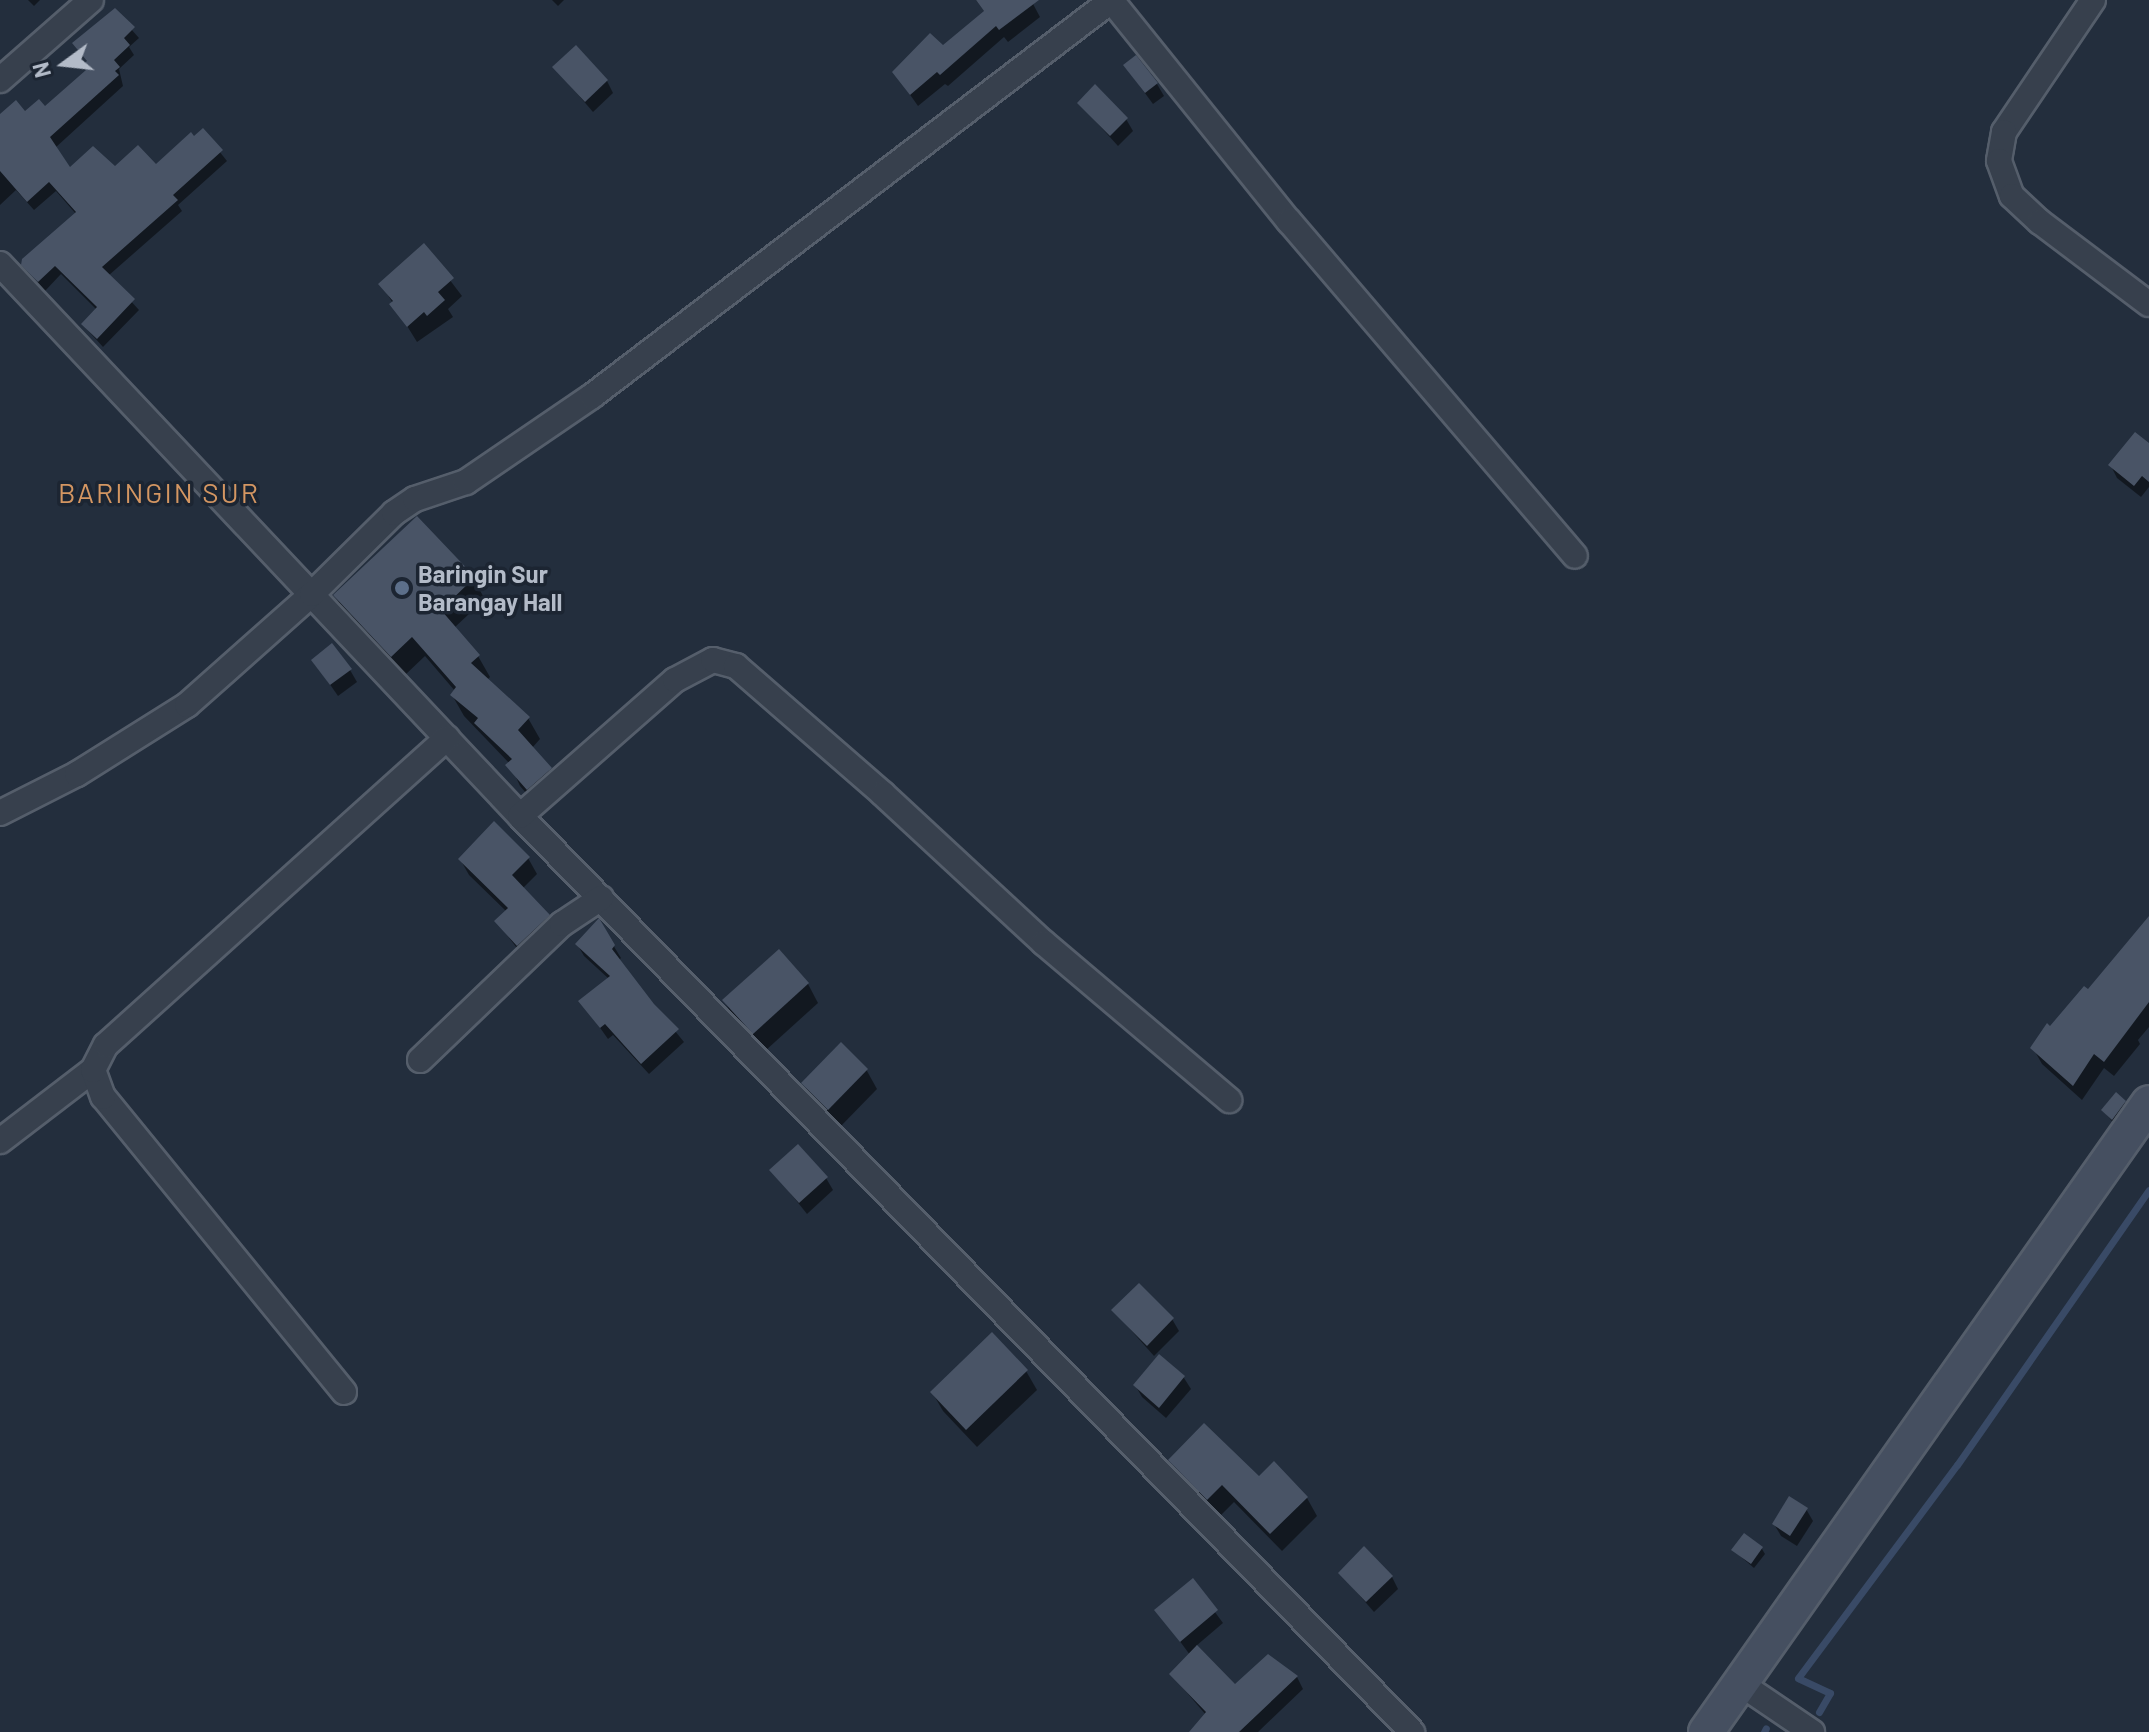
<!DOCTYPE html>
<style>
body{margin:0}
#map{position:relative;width:2149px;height:1732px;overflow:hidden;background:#232e3d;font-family:Barlow,sans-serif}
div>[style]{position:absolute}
.shadow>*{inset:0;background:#0007}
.stream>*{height:7px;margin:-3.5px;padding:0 3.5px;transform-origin:3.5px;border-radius:3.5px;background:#394a66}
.building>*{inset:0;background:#495466}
.roads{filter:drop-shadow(2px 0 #555e6b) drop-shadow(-2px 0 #555e6b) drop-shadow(0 2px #555e6b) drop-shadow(0 -2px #555e6b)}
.street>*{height:24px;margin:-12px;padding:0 12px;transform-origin:12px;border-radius:12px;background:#37404d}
.secondary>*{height:34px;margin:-17px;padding:0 17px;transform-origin:17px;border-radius:17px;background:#454f60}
.dots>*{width:22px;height:22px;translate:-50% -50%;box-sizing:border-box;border:4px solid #1c2532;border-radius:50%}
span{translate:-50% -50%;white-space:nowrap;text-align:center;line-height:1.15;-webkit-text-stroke:7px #1c2532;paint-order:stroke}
.poi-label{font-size:24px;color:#b3bbc8;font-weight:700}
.left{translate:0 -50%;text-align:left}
.quarter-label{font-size:28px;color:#d49662;letter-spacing:2px}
.north{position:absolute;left:24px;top:24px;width:80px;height:80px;-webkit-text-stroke:6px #1c2532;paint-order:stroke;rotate:255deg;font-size:22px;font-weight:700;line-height:32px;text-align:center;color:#b3bbc8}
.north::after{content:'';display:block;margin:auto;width:28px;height:36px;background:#b3bbc8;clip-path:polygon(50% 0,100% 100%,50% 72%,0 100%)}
</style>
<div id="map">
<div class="shadow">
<div style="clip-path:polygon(28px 0,40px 0,34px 6px)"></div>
<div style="clip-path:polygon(552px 0,564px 0,558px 6px)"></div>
<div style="clip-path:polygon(976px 0,1035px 0,1032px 2px,1040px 17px,1008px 42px,1004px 37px,948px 86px,945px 84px,918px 106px,894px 72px,943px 48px,985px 12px)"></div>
<div style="clip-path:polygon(115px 11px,139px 38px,129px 47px,134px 55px,119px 69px,123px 86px,55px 148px,70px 170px,156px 167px,203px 131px,227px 161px,178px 205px,182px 211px,108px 276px,139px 310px,103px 347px,83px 325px,97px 310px,61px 274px,45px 291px,23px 264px,76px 214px,56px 191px,34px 210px,16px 190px,0 205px,0 126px,25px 114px,45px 109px,87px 71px,88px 62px,75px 44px)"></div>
<div style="clip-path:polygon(1125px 66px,1157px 84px,1164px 96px,1153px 104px)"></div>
<div style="clip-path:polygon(555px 68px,607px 81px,613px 93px,593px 112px)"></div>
<div style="clip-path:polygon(1079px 103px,1126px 119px,1133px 131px,1118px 146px)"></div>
<div style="clip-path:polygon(424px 246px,462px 296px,448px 309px,453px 317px,417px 342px,381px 284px)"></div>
<div style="clip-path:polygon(2149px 446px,2149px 487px,2141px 497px,2117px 478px,2111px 466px)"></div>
<div style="clip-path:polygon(473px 579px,485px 599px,454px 628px,478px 656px,490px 677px,487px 680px,528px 718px,540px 739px,532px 748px,562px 789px,540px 809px,520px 786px,510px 764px,464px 716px,452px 695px,455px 691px,425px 656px,404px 676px,347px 616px,335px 596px)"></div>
<div style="clip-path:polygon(313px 660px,350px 670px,357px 682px,338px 696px)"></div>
<div style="clip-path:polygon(528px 858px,537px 874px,522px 889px,557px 932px,527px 961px,496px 921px,507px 912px,469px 875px,460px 859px)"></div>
<div style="clip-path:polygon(599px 922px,621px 958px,618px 961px,684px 1042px,649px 1074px,613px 1035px,608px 1039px,581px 1001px,609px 979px,584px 956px,577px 944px)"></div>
<div style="clip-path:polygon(2149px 934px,2149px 1027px,2138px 1040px,2140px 1044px,2114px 1076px,2104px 1068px,2082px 1100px,2042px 1064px,2033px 1048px)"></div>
<div style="clip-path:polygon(778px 952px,808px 984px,818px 1003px,765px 1051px,735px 1019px,724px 1001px)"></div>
<div style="clip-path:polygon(841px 1045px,867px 1071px,877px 1089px,840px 1127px,814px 1101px,803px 1083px)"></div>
<div style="clip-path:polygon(2124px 1102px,2131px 1114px,2120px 1131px,2103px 1110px)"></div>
<div style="clip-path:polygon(772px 1170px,826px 1178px,833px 1190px,807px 1214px)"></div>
<div style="clip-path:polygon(1114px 1311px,1172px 1319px,1179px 1331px,1154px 1356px)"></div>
<div style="clip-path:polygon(1160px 1357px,1184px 1378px,1191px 1389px,1166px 1418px,1142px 1397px,1135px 1385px)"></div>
<div style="clip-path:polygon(1026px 1371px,1037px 1390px,977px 1447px,943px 1411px,932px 1392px)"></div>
<div style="clip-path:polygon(1171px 1460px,1259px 1479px,1307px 1498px,1317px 1516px,1282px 1551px,1234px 1502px,1219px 1517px,1181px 1479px)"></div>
<div style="clip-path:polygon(1806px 1509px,1813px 1521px,1797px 1546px,1781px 1536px,1774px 1524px)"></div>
<div style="clip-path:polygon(1762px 1549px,1765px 1554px,1754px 1568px,1733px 1550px)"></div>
<div style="clip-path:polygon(1340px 1573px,1392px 1577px,1398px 1589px,1374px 1612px)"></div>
<div style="clip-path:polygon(1192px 1581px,1223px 1623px,1196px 1646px,1235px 1686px,1297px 1677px,1303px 1689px,1258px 1732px,1191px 1732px,1206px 1715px,1171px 1674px,1190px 1655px,1157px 1610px)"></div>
</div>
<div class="stream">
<div style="left:1819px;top:1712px;width:22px;rotate:-60deg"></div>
<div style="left:1830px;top:1693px;width:35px;rotate:-155deg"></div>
<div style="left:1798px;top:1678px;width:266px;rotate:-53.3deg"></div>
<div style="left:1957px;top:1465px;width:335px;rotate:-55.1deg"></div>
<div style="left:1764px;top:1732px;width:4px;rotate:-63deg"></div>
</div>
<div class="building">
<div style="clip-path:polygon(976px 0,1039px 0,999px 30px,996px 26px,940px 75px,937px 72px,910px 95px,892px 72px,930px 33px,943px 45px,984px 11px)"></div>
<div style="clip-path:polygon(115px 8px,135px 27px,124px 38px,130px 45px,114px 60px,120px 67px,115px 71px,119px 75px,50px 137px,70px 167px,93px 146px,115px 166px,138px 145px,156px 164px,191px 132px,194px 136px,203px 128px,223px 150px,173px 195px,178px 200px,102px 267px,135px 299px,97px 339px,81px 324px,97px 307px,55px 266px,38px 282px,21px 265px,22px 259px,76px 212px,49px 182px,27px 202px,0 171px,0 114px,16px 100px,25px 111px,39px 99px,45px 106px,86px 70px,82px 65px,87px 61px,72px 43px)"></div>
<div style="clip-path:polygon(576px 45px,608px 80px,585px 102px,552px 67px)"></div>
<div style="clip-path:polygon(1136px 55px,1158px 83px,1145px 93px,1123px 65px)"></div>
<div style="clip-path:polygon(1095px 84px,1128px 118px,1110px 136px,1077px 103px)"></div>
<div style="clip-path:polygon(424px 243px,454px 278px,438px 292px,445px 300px,427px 316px,424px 312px,407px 327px,389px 304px,393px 301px,378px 284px)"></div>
<div style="clip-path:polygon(2135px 432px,2149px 443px,2149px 482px,2142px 476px,2134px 486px,2108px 465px)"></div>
<div style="clip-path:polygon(417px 516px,475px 577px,441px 610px,480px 655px,471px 663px,530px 717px,518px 730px,552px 768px,527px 790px,505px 765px,512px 759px,474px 723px,478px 718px,450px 695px,456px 687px,412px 637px,391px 657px,333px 595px)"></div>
<div style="clip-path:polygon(332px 643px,352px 669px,330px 685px,311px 660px)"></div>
<div style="clip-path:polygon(494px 821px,530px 857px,512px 875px,550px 915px,517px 946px,494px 921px,508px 908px,458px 859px)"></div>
<div style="clip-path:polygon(2149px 916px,2149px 1002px,2104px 1062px,2094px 1054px,2073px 1086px,2030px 1048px,2047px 1023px,2050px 1026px,2084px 986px,2088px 989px)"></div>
<div style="clip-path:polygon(599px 918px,615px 945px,612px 949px,654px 1004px,679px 1029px,641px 1064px,605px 1024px,600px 1028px,578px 1001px,610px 976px,575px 944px)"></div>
<div style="clip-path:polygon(779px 949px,809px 983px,753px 1034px,722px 1000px)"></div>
<div style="clip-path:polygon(841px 1042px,868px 1069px,828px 1110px,801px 1083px)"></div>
<div style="clip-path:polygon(2116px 1092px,2126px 1101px,2112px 1120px,2101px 1110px)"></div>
<div style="clip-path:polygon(798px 1144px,828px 1177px,799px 1203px,769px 1170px)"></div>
<div style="clip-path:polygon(1139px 1283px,1174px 1318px,1147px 1346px,1111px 1310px)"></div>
<div style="clip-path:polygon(992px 1332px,1028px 1370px,966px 1430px,930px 1392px)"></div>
<div style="clip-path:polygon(1159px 1354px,1185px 1376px,1159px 1408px,1133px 1385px)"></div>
<div style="clip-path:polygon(1204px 1423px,1259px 1476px,1274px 1461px,1308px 1497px,1270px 1534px,1222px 1485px,1207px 1500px,1168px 1460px)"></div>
<div style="clip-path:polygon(1789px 1496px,1808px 1508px,1790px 1536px,1772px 1524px)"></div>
<div style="clip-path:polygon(1744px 1533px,1763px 1547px,1751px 1564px,1731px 1550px)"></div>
<div style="clip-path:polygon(1364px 1546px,1393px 1576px,1366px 1602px,1338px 1573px)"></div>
<div style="clip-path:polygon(1193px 1578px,1218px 1610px,1180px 1642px,1154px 1610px)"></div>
<div style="clip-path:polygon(1197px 1645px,1235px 1684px,1268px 1654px,1298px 1676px,1239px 1732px,1189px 1732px,1206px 1712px,1169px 1674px)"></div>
</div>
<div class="roads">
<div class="street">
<div style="left:1111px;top:0;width:284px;rotate:51.2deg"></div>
<div style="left:1289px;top:221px;width:440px;rotate:49.5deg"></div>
<div style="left:2093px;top:0;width:159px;rotate:124deg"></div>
<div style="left:2004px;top:132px;width:29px;rotate:100deg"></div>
<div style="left:1999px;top:161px;width:37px;rotate:70deg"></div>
<div style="left:2012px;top:196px;width:38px;rotate:43deg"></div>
<div style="left:2040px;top:222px;width:136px;rotate:37deg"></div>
<div style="left:0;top:80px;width:121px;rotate:-41.3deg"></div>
<div style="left:0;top:264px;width:758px;rotate:46.71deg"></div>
<div style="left:520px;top:816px;width:1279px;rotate:45.76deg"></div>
<div style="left:0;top:813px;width:86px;rotate:-26.9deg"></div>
<div style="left:77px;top:774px;width:130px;rotate:-32.1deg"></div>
<div style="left:187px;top:705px;width:167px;rotate:-41.6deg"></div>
<div style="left:312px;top:594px;width:115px;rotate:-44.6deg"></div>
<div style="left:394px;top:513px;width:25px;rotate:-34deg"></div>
<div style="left:415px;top:499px;width:54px;rotate:-18.4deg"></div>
<div style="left:466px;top:482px;width:153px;rotate:-34.3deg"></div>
<div style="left:592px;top:396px;width:654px;rotate:-37.29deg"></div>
<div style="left:520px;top:816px;width:206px;rotate:-41.3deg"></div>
<div style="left:675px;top:680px;width:43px;rotate:-27.8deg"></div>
<div style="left:713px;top:660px;width:24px;rotate:15deg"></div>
<div style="left:736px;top:666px;width:195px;rotate:41deg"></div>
<div style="left:883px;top:794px;width:219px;rotate:42.8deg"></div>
<div style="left:1044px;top:943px;width:243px;rotate:40.3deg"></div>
<div style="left:420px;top:1060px;width:197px;rotate:-43.8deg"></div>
<div style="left:562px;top:924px;width:47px;rotate:-33.7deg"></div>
<div style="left:0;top:1141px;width:117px;rotate:-37.4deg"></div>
<div style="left:344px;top:1392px;width:381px;rotate:-129.2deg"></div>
<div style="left:103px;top:1097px;width:29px;rotate:-110deg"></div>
<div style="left:93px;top:1070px;width:28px;rotate:-63deg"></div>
<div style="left:106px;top:1045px;width:459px;rotate:-42deg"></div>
<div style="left:1741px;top:1684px;width:86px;rotate:34.1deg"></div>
</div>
<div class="secondary">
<div style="left:1706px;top:1732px;width:769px;rotate:-54.84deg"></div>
</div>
</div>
<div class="dots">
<div style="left:402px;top:588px;background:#5c6f8a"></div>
</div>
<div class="poi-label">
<span class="left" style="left:418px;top:588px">Baringin Sur<br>Barangay Hall</span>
</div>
<div class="quarter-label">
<span style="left:159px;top:492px">BARINGIN SUR</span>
</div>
<div class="north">N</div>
</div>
